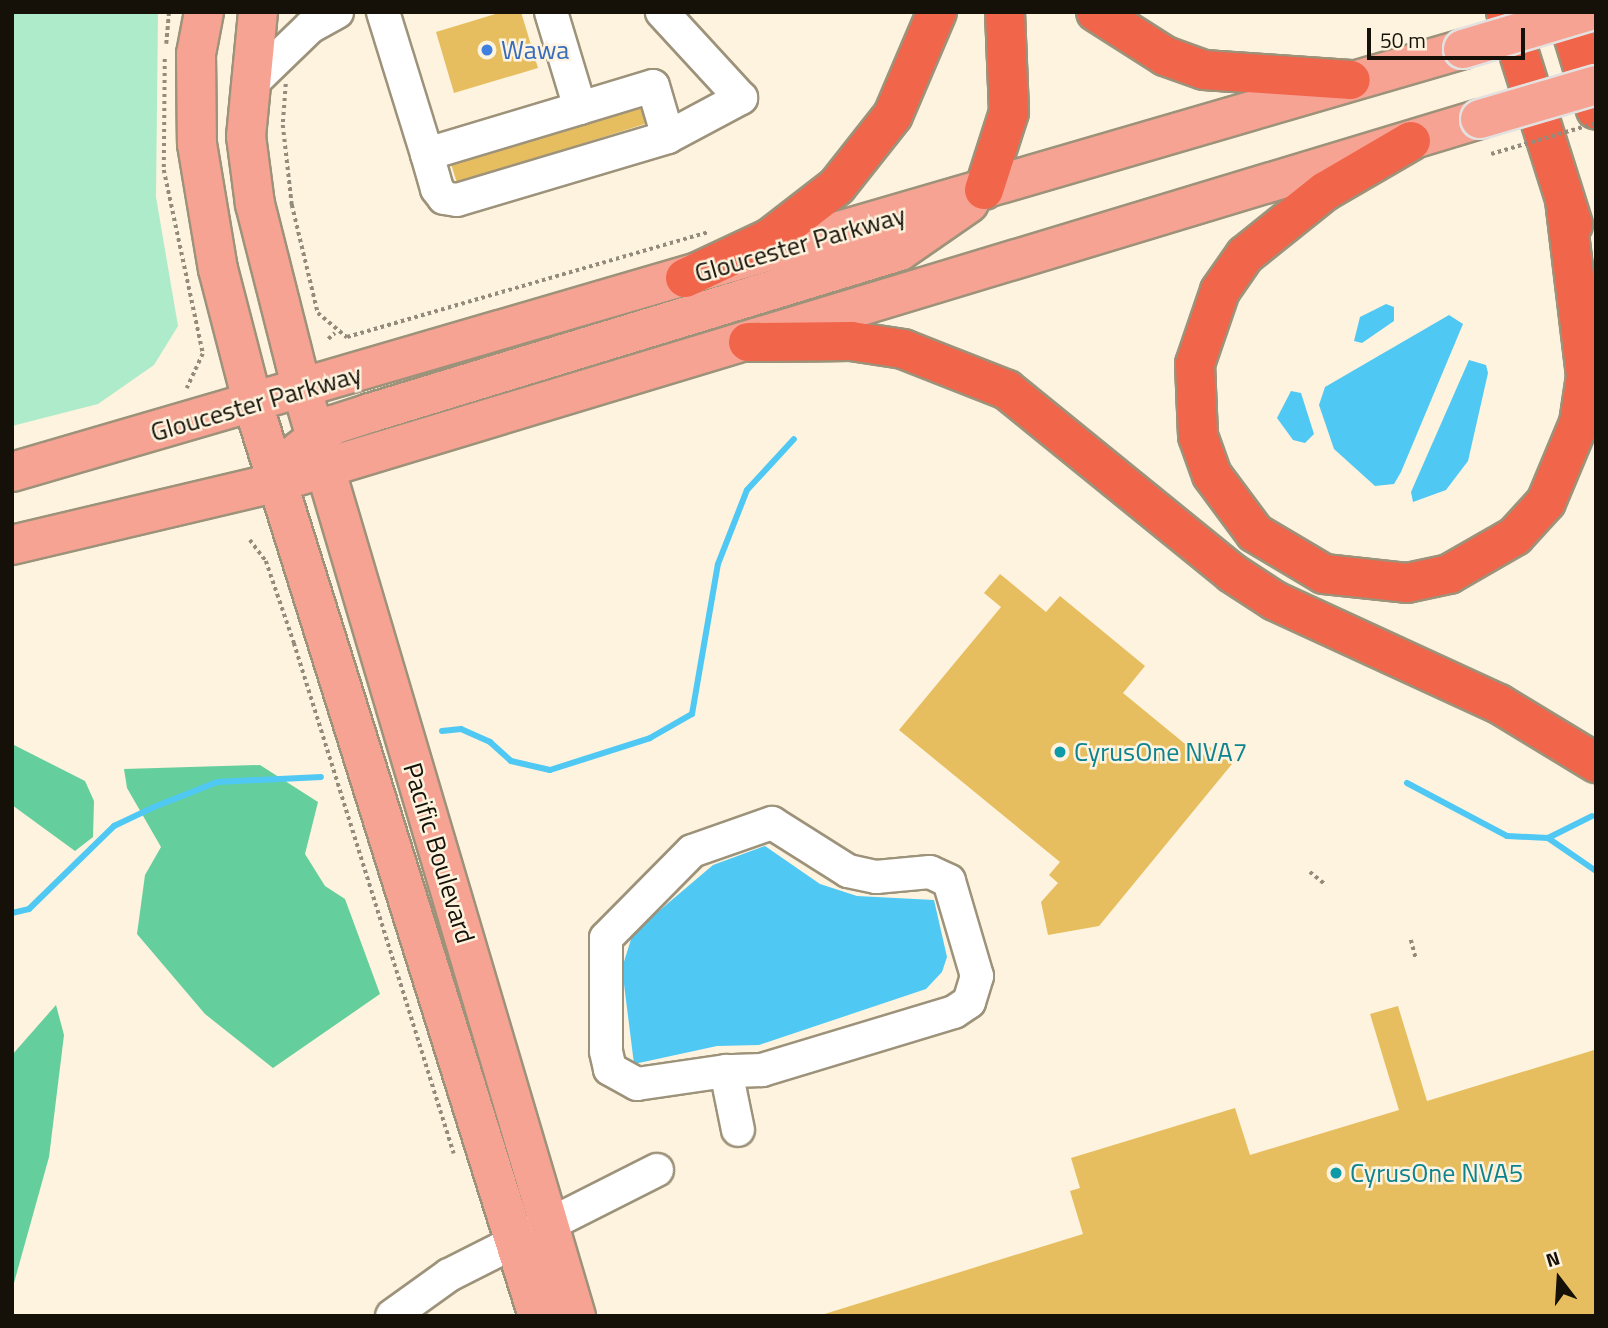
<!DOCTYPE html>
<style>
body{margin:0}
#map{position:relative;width:1608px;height:1328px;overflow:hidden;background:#fdf3de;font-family:"Titillium Web",sans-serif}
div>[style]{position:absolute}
.green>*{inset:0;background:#adebcb}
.forest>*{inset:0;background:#64ce9d}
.water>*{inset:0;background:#50c8f4}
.stream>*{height:6px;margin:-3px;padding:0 3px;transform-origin:3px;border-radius:3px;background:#50c8f4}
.building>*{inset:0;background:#e7be5f}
.path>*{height:3.5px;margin-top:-1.75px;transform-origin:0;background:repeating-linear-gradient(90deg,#938c7d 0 3.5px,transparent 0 7px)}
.roads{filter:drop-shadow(2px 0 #9d927a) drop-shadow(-2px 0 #9d927a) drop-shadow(0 2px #9d927a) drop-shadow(0 -2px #9d927a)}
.minor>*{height:32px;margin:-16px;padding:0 16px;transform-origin:16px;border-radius:16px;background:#fff}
.major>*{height:38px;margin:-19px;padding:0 19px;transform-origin:19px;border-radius:19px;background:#f7a393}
.highway>*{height:38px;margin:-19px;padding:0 19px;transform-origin:19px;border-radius:19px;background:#f1654b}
.path-bridge>*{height:3.5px;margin-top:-1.75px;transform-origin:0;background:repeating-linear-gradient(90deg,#938c7d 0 3.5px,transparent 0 7px)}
.bridges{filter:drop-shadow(2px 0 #e3e2e1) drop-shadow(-2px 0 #e3e2e1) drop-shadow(0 2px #e3e2e1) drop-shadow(0 -2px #e3e2e1)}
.major-bridge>*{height:38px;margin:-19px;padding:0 19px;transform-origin:19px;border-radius:19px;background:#f7a393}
.dots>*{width:19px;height:19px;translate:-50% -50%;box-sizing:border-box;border:4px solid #fdf3de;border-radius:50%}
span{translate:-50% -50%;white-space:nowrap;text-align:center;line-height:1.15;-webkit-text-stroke:5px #fdf3de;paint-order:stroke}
.shop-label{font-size:26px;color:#366cbe}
.left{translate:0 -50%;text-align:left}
.street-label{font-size:26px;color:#151108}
.culture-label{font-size:26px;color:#0d838f}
.frame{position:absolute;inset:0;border:14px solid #151108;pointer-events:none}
.north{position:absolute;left:1524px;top:1244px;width:70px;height:70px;-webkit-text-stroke:5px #fdf3de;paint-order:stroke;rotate:343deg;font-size:19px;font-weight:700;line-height:28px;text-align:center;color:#151108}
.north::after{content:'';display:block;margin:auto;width:24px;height:32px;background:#151108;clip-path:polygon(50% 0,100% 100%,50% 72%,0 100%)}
.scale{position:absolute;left:1367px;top:28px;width:158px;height:32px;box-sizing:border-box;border:4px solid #151108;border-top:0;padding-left:9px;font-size:21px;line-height:24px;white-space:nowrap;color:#151108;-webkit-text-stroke:5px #fdf3de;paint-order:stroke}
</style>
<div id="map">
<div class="green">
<div style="clip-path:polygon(12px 12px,158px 12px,156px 197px,178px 326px,154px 365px,98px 404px,12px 426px)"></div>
</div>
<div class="forest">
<div style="clip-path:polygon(12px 744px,85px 781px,94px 801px,93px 837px,75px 851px,12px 805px)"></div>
<div style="clip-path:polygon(260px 765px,318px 802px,305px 854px,325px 886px,345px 899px,380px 994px,273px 1068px,205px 1014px,137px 934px,145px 875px,161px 847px,127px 788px,124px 769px)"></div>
<div style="clip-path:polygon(56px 1005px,64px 1035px,49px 1157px,12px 1290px,12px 1055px)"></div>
</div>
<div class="water">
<div style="clip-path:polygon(1386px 304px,1394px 307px,1394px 321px,1362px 343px,1354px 341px,1360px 317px)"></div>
<div style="clip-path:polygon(1449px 315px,1463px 324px,1401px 472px,1394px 484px,1375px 486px,1334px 449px,1319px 405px,1325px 387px)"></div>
<div style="clip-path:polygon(1469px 360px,1486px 365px,1488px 373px,1468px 461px,1446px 490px,1413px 502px,1411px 492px)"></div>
<div style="clip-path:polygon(1291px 391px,1301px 393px,1314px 434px,1305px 443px,1293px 440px,1277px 418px)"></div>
<div style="clip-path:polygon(765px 846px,820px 884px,857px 896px,934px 900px,947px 957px,942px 972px,926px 989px,759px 1045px,717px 1046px,634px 1064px,622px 968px,633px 933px,713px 865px)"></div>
</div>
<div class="stream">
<div style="left:442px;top:731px;width:19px;rotate:-6deg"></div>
<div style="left:461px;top:729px;width:32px;rotate:24deg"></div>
<div style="left:490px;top:742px;width:28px;rotate:42deg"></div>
<div style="left:511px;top:761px;width:40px;rotate:13deg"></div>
<div style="left:550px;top:770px;width:105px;rotate:-17.7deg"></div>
<div style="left:650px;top:738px;width:48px;rotate:-29.7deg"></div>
<div style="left:692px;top:714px;width:152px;rotate:-80.2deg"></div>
<div style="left:718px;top:564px;width:79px;rotate:-68.6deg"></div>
<div style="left:747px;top:490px;width:69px;rotate:-47.3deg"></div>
<div style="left:1407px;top:783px;width:113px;rotate:27.9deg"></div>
<div style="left:1507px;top:836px;width:41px;rotate:2.8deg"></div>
<div style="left:1548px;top:838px;width:49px;rotate:-26.6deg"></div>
<div style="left:1548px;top:838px;width:58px;rotate:34.5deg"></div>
<div style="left:12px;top:913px;width:17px;rotate:-13deg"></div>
<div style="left:29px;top:909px;width:119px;rotate:-44.3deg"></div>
<div style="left:114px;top:826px;width:44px;rotate:-25.4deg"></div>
<div style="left:154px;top:807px;width:68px;rotate:-21.6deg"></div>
<div style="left:217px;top:782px;width:104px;rotate:-2.8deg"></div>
</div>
<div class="building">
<div style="clip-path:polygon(502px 12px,521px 12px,538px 68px,454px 93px,436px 32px)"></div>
<div style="clip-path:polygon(641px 101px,648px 123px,457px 183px,450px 161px)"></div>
<div style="clip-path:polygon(1000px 574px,1046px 612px,1060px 596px,1145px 666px,1123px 693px,1201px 757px,1210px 747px,1232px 764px,1099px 926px,1048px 935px,1041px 902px,1058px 883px,1049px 875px,1060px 862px,899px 730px,1001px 607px,984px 593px)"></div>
<div style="clip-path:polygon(1398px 1006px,1427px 1101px,1594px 1050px,1596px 1316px,818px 1316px,1083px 1234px,1070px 1191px,1080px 1188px,1071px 1158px,1235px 1108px,1250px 1155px,1399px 1110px,1370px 1014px)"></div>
</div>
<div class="path">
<div style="left:166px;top:44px;width:32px;rotate:-85deg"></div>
<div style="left:165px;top:59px;width:111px;rotate:90.5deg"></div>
<div style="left:164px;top:170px;width:188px;rotate:78deg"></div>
<div style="left:203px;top:354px;width:38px;rotate:115deg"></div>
<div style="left:286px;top:84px;width:41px;rotate:94.2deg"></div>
<div style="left:283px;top:125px;width:81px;rotate:83.6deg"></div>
<div style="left:292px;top:205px;width:111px;rotate:76.5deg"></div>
<div style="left:318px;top:313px;width:38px;rotate:40deg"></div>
<div style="left:347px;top:337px;width:377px;rotate:-16.2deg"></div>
<div style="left:328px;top:339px;width:9px;rotate:-41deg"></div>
<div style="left:250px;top:540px;width:26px;rotate:53deg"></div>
<div style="left:266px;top:561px;width:87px;rotate:71.1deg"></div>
<div style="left:294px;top:643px;width:535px;rotate:72.61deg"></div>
<div style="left:1310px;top:872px;width:21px;rotate:39deg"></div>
<div style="left:1411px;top:940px;width:20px;rotate:75deg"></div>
</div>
<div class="roads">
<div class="minor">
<div style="left:383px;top:12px;width:149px;rotate:72.8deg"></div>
<div style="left:427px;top:154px;width:160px;rotate:-16.7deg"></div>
<div style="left:580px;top:108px;width:100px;rotate:-106.8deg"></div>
<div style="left:248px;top:87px;width:86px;rotate:-44.1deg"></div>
<div style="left:310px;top:27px;width:31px;rotate:-29deg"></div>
<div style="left:580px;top:108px;width:76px;rotate:-16.8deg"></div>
<div style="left:653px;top:86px;width:53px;rotate:73.6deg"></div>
<div style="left:427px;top:154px;width:36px;rotate:74deg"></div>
<div style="left:437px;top:189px;width:11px;rotate:52deg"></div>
<div style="left:444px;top:198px;width:13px;rotate:9deg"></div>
<div style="left:457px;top:200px;width:220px;rotate:-16.6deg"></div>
<div style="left:668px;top:137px;width:83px;rotate:-28.1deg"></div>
<div style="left:741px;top:98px;width:117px;rotate:-132.6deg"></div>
<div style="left:726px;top:1071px;width:90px;rotate:171.7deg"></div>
<div style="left:637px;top:1084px;width:31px;rotate:-151deg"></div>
<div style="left:610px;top:1069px;width:18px;rotate:-103deg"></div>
<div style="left:606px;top:1051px;width:113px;rotate:-90deg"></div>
<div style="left:606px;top:938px;width:122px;rotate:-45.3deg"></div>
<div style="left:692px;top:851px;width:85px;rotate:-19.3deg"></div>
<div style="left:772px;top:823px;width:90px;rotate:32.3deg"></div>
<div style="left:848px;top:871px;width:29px;rotate:12deg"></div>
<div style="left:876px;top:877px;width:54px;rotate:-5.3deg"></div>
<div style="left:930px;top:872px;width:21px;rotate:25deg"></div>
<div style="left:949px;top:881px;width:99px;rotate:73.6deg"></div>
<div style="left:977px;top:976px;width:27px;rotate:107deg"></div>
<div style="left:969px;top:1002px;width:18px;rotate:146deg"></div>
<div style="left:954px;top:1012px;width:201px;rotate:163.2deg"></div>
<div style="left:762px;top:1070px;width:36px;rotate:178deg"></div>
<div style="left:726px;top:1071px;width:60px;rotate:78.5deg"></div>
<div style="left:392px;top:1316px;width:70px;rotate:-35.7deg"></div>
<div style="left:449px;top:1275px;width:233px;rotate:-26.8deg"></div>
</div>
<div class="major">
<div style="left:204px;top:12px;width:43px;rotate:100.8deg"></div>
<div style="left:196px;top:54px;width:90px;rotate:89.4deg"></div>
<div style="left:197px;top:144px;width:127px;rotate:80.5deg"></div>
<div style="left:218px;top:269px;width:139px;rotate:75.5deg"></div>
<div style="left:253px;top:404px;width:955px;rotate:72.65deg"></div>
<div style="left:258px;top:12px;width:125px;rotate:95.5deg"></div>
<div style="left:246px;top:136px;width:69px;rotate:82.5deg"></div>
<div style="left:255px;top:204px;width:192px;rotate:75.8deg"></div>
<div style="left:302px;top:390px;width:966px;rotate:73.52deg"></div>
<div style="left:299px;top:451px;width:43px;rotate:-37.4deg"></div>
<div style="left:333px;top:425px;width:39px;rotate:-18deg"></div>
<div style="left:370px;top:413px;width:554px;rotate:-17deg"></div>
<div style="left:900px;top:251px;width:84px;rotate:-34.8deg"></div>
<div style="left:12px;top:472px;width:1511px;rotate:-16.25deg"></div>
<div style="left:12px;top:545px;width:270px;rotate:-13.3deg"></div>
<div style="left:275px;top:483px;width:1259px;rotate:-16.81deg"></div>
</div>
<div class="highway">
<div style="left:1096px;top:12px;width:82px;rotate:32.5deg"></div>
<div style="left:1165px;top:56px;width:41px;rotate:19.7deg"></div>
<div style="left:1204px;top:70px;width:147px;rotate:3.9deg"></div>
<div style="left:1506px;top:12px;width:223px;rotate:72.5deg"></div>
<div style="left:1566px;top:12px;width:102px;rotate:73deg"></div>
<div style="left:1411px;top:141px;width:99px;rotate:149.8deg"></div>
<div style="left:1325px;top:191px;width:102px;rotate:141.3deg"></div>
<div style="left:1245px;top:255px;width:44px;rotate:124.8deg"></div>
<div style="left:1220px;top:291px;width:77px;rotate:108.9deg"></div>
<div style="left:1195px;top:364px;width:72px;rotate:87.6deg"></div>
<div style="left:1198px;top:436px;width:41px;rotate:70.3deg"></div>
<div style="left:1212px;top:475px;width:72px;rotate:53.4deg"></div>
<div style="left:1255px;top:533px;width:80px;rotate:30.7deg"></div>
<div style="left:1324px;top:574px;width:83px;rotate:6.2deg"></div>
<div style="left:1407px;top:583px;width:43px;rotate:-12.1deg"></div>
<div style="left:1449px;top:574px;width:76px;rotate:-29.9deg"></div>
<div style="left:1515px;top:536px;width:46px;rotate:-47.6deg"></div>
<div style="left:1546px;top:502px;width:86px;rotate:-67.3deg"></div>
<div style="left:1579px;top:423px;width:48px;rotate:-81.5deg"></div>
<div style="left:1586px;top:376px;width:176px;rotate:-96.8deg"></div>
<div style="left:984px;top:190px;width:82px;rotate:-72.2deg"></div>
<div style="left:1009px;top:112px;width:100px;rotate:-92.3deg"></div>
<div style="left:685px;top:278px;width:94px;rotate:-25.2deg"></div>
<div style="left:770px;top:238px;width:85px;rotate:-37.8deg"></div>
<div style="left:837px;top:186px;width:90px;rotate:-51.7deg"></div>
<div style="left:893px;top:115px;width:112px;rotate:-66.9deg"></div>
<div style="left:748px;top:342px;width:103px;rotate:-0.6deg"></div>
<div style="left:851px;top:341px;width:53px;rotate:8.7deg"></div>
<div style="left:903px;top:349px;width:112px;rotate:21.5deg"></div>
<div style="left:1007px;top:390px;width:290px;rotate:39.1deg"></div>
<div style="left:1232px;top:573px;width:51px;rotate:33.1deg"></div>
<div style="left:1275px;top:601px;width:247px;rotate:24.7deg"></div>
<div style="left:1499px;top:704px;width:114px;rotate:31.3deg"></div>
</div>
</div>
<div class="path-bridge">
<div style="left:1491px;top:154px;width:109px;rotate:-16.4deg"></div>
</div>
<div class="bridges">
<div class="major-bridge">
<div style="left:1463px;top:49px;width:129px;rotate:-16.6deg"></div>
<div style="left:1480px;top:119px;width:121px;rotate:-16.3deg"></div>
</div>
</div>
<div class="dots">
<div style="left:487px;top:50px;background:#3f7fe0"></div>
<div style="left:1060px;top:752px;background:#0f9aa8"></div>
<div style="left:1336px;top:1173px;background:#0f9aa8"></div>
</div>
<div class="shop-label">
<span class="left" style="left:501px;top:50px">Wawa</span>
</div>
<div class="street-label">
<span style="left:800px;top:244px;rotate:-16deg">Gloucester Parkway</span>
<span style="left:256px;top:403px;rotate:-16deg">Gloucester Parkway</span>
<span style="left:439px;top:853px;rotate:73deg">Pacific Boulevard</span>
</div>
<div class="culture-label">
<span class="left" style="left:1074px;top:752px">CyrusOne NVA7</span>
<span class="left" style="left:1350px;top:1173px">CyrusOne NVA5</span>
</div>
<div class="frame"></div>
<div class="north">N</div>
<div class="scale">50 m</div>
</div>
